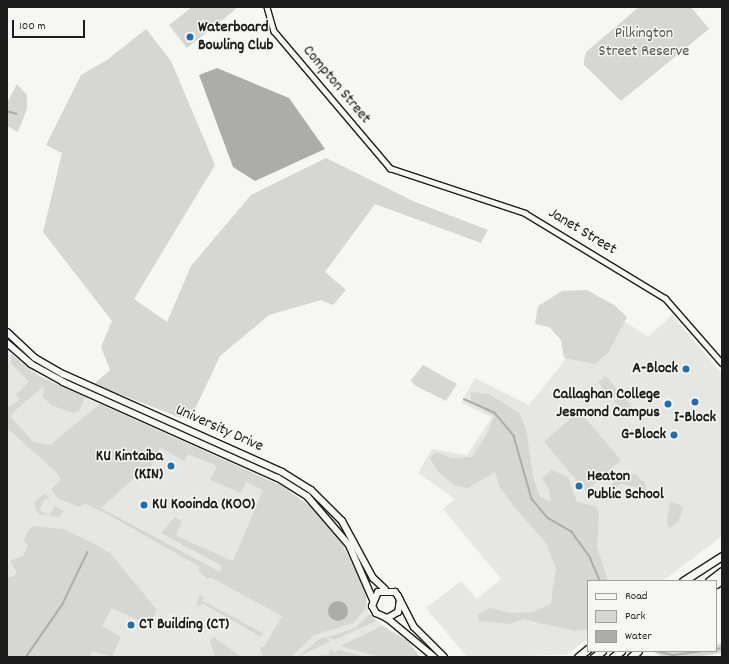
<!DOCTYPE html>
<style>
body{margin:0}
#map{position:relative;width:729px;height:664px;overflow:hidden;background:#f6f6f2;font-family:Dekko,sans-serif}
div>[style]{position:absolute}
.built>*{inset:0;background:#e6e6e2}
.green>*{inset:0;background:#d6d6d2}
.water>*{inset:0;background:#acaca9}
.round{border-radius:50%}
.stream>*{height:1.5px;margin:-0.75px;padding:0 0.75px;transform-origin:0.75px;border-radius:0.75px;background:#acaca9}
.roads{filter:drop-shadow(1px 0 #1c1c1c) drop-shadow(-1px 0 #1c1c1c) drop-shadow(0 1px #1c1c1c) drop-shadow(0 -1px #1c1c1c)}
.minor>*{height:4.5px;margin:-2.25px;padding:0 2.25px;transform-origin:2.25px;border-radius:2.25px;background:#f6f6f2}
.major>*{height:6px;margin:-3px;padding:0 3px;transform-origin:3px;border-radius:3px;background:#f6f6f2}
.highway>*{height:7px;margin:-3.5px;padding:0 3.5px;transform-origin:3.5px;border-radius:3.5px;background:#f6f6f2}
.dots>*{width:11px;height:11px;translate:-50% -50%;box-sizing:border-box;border:2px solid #f6f6f2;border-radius:50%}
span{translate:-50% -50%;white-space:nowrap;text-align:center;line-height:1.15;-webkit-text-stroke:3px #f6f6f2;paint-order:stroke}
.poi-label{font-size:16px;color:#1c1c1c;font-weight:700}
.left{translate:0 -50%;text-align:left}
.right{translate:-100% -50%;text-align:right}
.park-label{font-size:16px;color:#545453}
.street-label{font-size:16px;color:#1c1c1c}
.frame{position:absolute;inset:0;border:8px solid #1c1c1c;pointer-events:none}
.legend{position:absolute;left:587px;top:580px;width:130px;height:72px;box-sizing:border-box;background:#f6f6f2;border:1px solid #9f9f9c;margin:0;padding:5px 7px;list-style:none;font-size:12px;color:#1c1c1c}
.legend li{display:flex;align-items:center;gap:8px;height:20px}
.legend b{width:20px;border:1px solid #9f9f9c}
.scale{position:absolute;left:12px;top:20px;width:73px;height:18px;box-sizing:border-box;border:2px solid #1c1c1c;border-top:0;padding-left:5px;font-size:12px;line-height:14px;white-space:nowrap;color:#1c1c1c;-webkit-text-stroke:3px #f6f6f2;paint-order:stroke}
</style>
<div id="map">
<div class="built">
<div style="clip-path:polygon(583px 294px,648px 337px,672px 315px,722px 374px,722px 536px,663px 581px,588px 581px,588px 638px,566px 655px,467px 657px,426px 608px,461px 581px,477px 599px,501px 579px,443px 509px,455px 499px,418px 473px,432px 449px,467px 455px,492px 417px,461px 403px,475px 378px,529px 405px,574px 349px)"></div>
<div style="clip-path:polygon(7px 351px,46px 380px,282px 486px,311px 507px,341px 541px,366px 592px,369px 616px,409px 642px,420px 657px,7px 657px)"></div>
</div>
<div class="green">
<div style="clip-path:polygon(192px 7px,235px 7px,236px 9px,187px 48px,169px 25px)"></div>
<div style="clip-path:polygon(639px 7px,691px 7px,709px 29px,621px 101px,584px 65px,584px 60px,586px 52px)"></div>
<div style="clip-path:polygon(146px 29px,171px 61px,215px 165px,134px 299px,167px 322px,191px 266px,251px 195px,326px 158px,413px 201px,488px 230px,481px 243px,375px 204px,325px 272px,346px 290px,333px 305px,321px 300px,269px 315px,220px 356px,196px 407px,181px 418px,94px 384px,110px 370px,101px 347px,112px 321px,43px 232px,62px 153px,46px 145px,81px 75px,107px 60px)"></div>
<div style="clip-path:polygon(17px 84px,27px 95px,27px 109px,18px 132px,7px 126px,7px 103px)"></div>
<div style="clip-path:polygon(587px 290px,614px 305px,627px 317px,608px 353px,595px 364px,564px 358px,561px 340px,549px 327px,535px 324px,538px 306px,562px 291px)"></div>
<div style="clip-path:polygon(evenodd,11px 354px,37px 375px,85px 397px,79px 411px,73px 413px,51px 405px,43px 397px,44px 386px,18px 408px,10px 416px,33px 442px,50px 445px,100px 404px,282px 486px,311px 507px,341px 541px,366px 592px,366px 608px,353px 623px,314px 635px,291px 657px,263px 657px,260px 647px,264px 647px,282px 616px,210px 577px,207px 579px,198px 570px,200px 567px,109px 515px,86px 504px,80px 507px,59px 499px,51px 489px,61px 480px,56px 472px,7px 428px,7px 405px,9px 407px,20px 399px,15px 395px,29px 382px,11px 363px,11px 354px,160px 448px,185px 461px,188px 454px,217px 466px,210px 480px,241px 493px,246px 482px,263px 490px,233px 561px,176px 536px,182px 521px,175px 517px,161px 533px,222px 566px,220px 572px,101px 508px,141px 472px,148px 473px,160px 448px)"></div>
<div style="clip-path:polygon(423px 365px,457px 384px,446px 401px,414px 385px,411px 380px)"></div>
<div style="clip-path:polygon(606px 376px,620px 393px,612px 399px,598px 382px)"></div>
<div style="clip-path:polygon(471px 392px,489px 394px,519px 413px,526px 429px,533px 476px,540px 497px,551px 502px,549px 489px,542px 478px,552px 470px,568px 477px,577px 502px,595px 506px,599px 514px,597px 547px,608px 581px,588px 581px,588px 629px,574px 631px,523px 619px,510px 624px,479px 621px,478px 614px,490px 608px,509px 613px,533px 612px,551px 604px,556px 568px,546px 543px,516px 509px,500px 488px,495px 472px,468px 488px,456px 486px,438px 472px,430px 458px,436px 452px,452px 458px,472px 457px,487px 434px,494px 416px,471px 402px)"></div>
<div style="clip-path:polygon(622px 395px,636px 412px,628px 418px,614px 401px)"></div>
<div style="clip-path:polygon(579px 411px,621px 460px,586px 491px,544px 442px)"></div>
<div style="clip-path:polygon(635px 474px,645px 483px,647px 491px,621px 483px,610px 493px,609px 489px,615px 480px)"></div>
<div style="clip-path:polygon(45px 493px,50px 500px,45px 499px,39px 510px,49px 516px,55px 506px,63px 511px,59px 517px,38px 514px,34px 503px)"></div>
<div style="clip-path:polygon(670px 502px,679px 504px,683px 509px,678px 522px,669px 528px,667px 521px)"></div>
<div style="clip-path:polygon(32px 526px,64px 529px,95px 544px,111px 554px,157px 610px,153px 618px,138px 620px,112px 608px,102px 626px,121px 637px,112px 657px,92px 651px,90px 657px,7px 657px,7px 577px,13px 577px,17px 573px,10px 561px,24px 555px,28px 545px,24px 541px,26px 534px)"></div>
<div style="clip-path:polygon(200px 595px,204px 597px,203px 601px,261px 632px,263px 629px,261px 637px,202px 603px,200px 606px,196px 604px)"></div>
<div style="clip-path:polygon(370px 614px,376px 621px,334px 640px,328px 637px,355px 628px)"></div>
<div style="clip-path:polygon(382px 626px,409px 642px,420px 657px,380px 657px,340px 646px)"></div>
<div style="clip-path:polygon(214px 637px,237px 654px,241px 657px,215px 657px,210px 640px)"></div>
<div style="clip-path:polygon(324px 637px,331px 641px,298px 657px,317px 641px)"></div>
<div style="clip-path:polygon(722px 643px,722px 653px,702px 656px,663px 657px,652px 651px,716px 651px,716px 645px)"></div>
<div style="clip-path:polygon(329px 649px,335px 652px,340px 650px,365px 657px,323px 657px,320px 655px,329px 655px)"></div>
</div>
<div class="water">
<div style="clip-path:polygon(217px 68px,289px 98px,325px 149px,255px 181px,233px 167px,199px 75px)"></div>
<div class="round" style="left:328px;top:601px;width:20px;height:20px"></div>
</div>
<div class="stream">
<div style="left:7px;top:111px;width:10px;rotate:17deg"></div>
<div style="left:464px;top:399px;width:34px;rotate:24deg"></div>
<div style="left:495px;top:413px;width:30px;rotate:50deg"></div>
<div style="left:514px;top:436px;width:66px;rotate:74.1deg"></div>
<div style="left:532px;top:499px;width:25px;rotate:50deg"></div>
<div style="left:548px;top:518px;width:28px;rotate:30deg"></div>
<div style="left:572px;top:532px;width:31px;rotate:54deg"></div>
<div style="left:590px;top:557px;width:26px;rotate:67deg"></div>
<div style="left:716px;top:649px;width:6px;rotate:-9deg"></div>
<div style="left:656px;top:651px;width:18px;rotate:13deg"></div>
<div style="left:674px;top:655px;width:27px;rotate:-8deg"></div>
<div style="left:26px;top:657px;width:63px;rotate:-55.3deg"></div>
<div style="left:62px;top:605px;width:58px;rotate:-64.3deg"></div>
</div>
<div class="roads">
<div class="minor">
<div style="left:267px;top:7px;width:25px;rotate:74deg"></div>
<div style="left:274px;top:31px;width:180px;rotate:49.7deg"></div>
<div style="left:390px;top:168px;width:142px;rotate:18.4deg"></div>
<div style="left:525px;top:213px;width:164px;rotate:31.3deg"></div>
<div style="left:665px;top:298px;width:86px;rotate:48.8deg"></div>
</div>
<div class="major">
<div style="left:7px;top:332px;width:38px;rotate:43deg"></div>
<div style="left:35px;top:358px;width:32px;rotate:30deg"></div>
<div style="left:63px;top:374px;width:240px;rotate:24.1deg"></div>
<div style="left:282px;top:472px;width:34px;rotate:32deg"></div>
<div style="left:311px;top:490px;width:44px;rotate:45deg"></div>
<div style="left:342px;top:521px;width:65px;rotate:61.5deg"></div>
<div style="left:373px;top:578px;width:16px;rotate:43deg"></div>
<div style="left:7px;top:343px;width:32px;rotate:41deg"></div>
<div style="left:31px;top:364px;width:37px;rotate:29deg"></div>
<div style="left:63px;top:382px;width:235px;rotate:24.1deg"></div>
<div style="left:278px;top:478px;width:34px;rotate:32deg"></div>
<div style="left:307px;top:496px;width:65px;rotate:49.4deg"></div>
<div style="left:349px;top:545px;width:60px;rotate:66.4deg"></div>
<div style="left:400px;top:600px;width:12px;rotate:99deg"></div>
<div style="left:398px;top:612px;width:13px;rotate:151deg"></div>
<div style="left:387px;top:618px;width:12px;rotate:-156deg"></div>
<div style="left:376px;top:613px;width:8px;rotate:-120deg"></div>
<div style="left:372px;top:606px;width:15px;rotate:-67deg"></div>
<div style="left:378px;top:592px;width:17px"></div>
<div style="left:395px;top:592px;width:5px;rotate:53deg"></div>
<div style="left:398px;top:596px;width:35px;rotate:63deg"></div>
<div style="left:414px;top:627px;width:42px;rotate:45deg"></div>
<div style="left:387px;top:618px;width:61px;rotate:39.7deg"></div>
</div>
<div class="highway">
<div style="left:683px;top:581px;width:46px;rotate:-32.7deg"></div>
<div style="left:709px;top:581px;width:16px;rotate:-38deg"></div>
<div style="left:716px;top:584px;width:8px;rotate:-40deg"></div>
<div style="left:578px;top:657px;width:13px;rotate:-39deg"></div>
<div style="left:594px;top:657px;width:10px;rotate:-37deg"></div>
<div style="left:613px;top:657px;width:10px;rotate:-37deg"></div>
<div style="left:631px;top:657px;width:9px;rotate:-41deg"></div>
</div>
</div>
<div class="dots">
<div style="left:190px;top:37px;background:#1f6fb2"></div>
<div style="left:686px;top:369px;background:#1f6fb2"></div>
<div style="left:695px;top:402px;background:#1f6fb2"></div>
<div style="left:668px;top:404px;background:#1f6fb2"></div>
<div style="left:674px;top:435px;background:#1f6fb2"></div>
<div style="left:171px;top:466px;background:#1f6fb2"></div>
<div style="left:579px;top:486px;background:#1f6fb2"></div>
<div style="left:144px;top:505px;background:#1f6fb2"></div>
<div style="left:131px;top:625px;background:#1f6fb2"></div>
</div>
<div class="poi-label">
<span class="left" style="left:198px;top:37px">Waterboard<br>Bowling Club</span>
<span class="right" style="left:678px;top:369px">A-Block</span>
<span class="right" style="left:660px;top:404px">Callaghan College<br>Jesmond Campus</span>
<span style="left:695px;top:418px">I-Block</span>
<span class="right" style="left:666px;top:435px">G-Block</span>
<span class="right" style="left:163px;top:466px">KU Kintaiba<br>(KIN)</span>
<span class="left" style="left:587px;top:486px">Heaton<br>Public School</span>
<span class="left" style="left:152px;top:505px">KU Kooinda (KOO)</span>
<span class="left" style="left:139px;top:625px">CT Building (CT)</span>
</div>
<div class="park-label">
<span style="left:644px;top:43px">Pilkington<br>Street Reserve</span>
</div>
<div class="street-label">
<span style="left:336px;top:85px;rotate:50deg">Compton Street</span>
<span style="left:582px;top:232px;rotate:31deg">Janet Street</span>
<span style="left:219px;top:429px;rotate:24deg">University Drive</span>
</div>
<div class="frame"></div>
<ul class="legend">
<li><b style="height:5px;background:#f6f6f2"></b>Road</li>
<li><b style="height:11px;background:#d6d6d2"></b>Park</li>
<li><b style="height:11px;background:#acaca9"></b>Water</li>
</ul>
<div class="scale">100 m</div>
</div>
